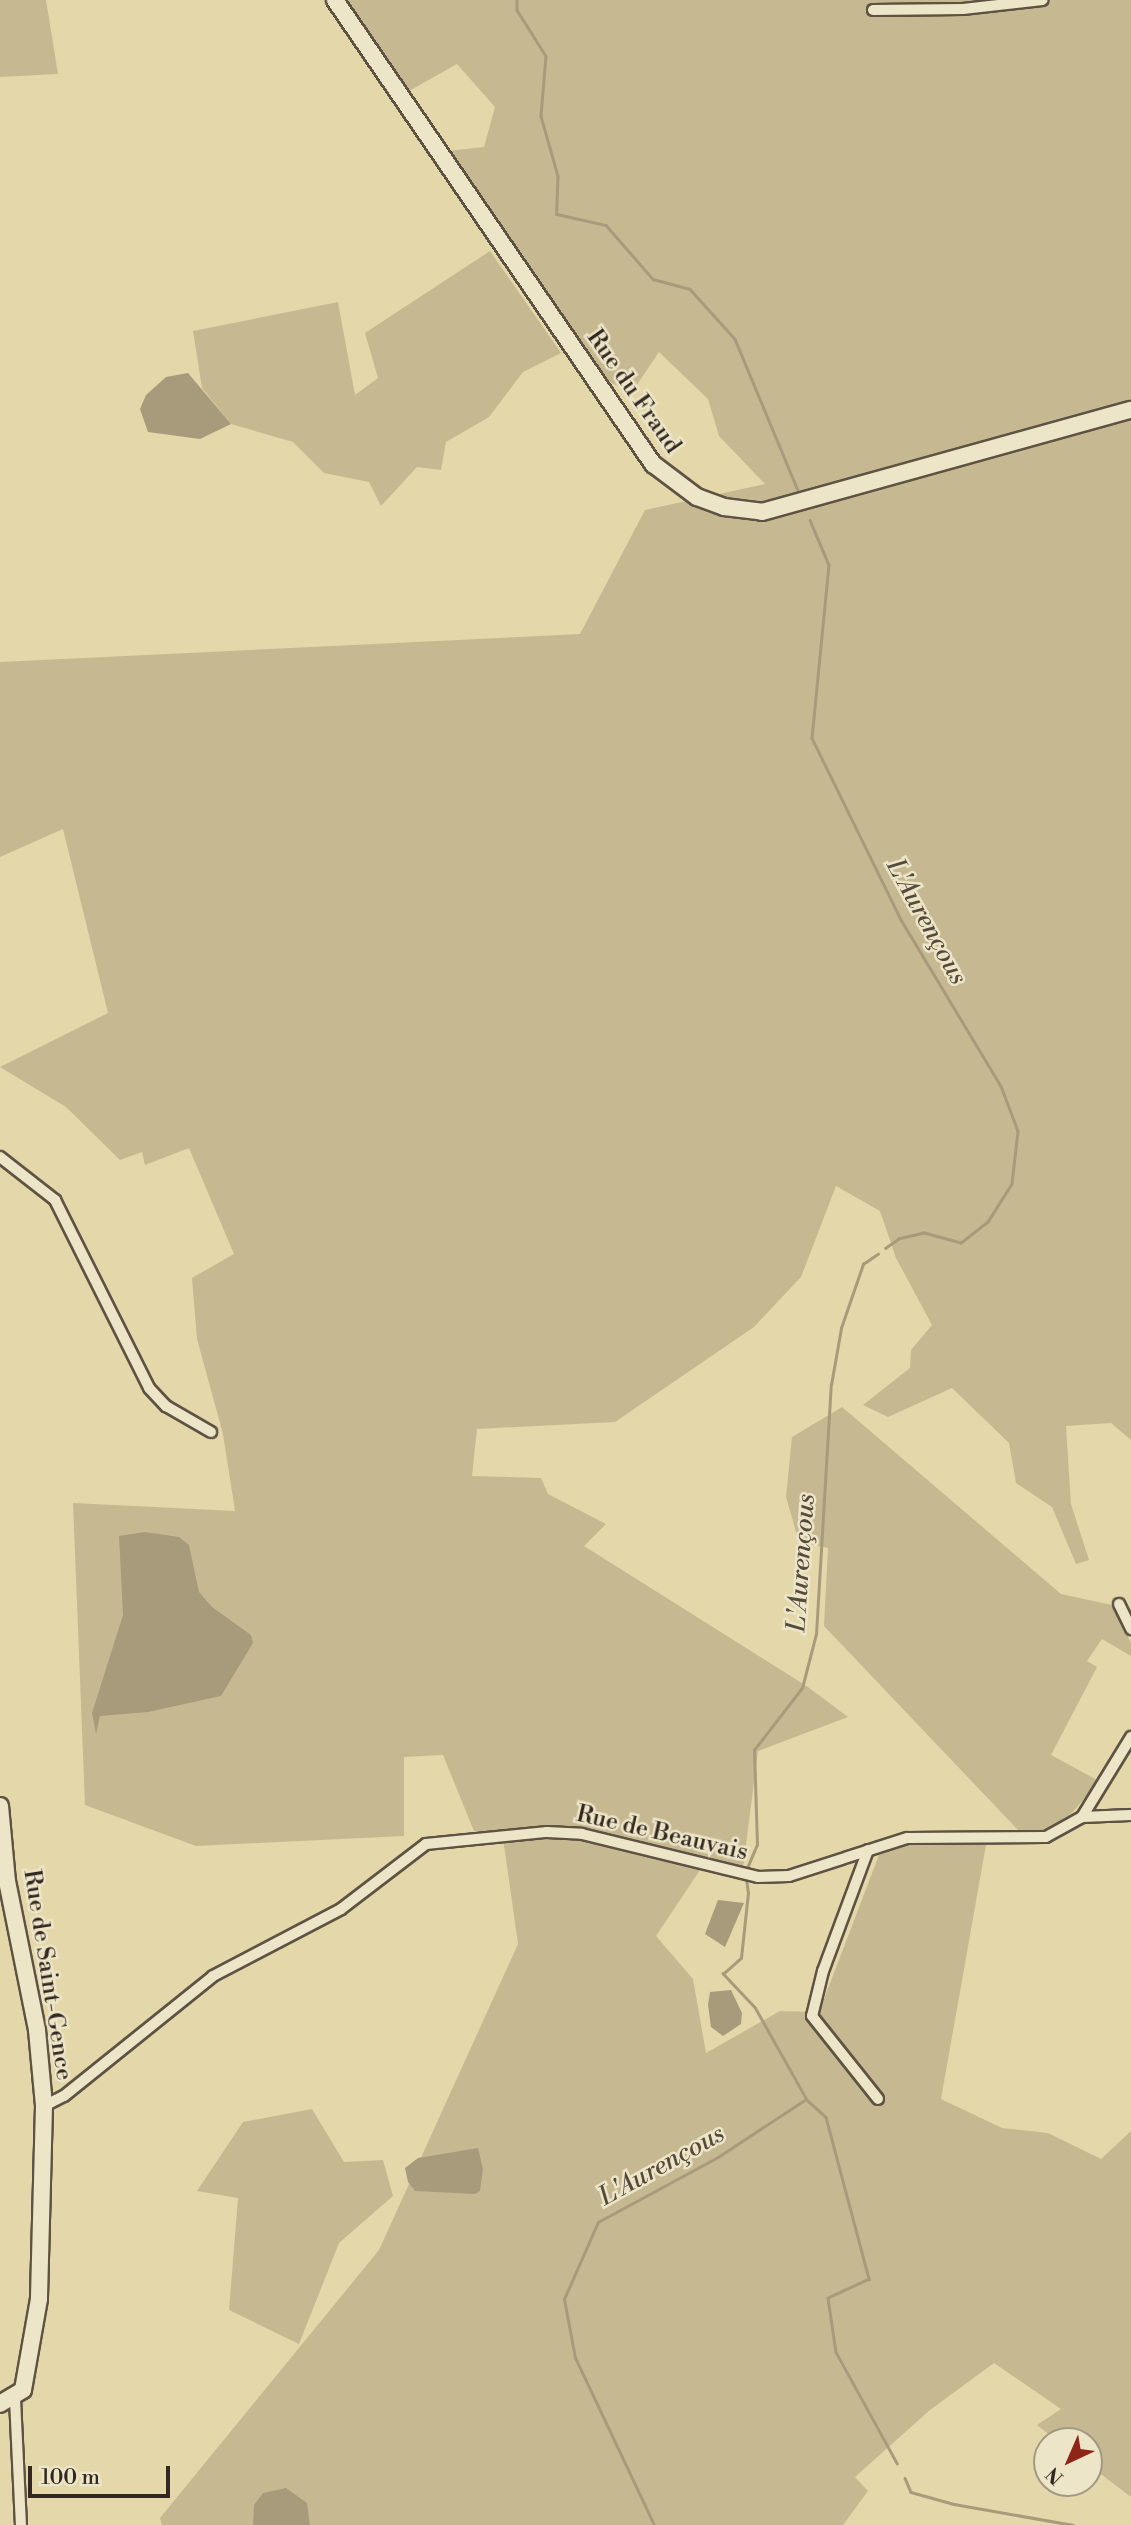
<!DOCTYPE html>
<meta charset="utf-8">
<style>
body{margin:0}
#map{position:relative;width:1131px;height:2525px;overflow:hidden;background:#e4d7a9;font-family:"Libre Bodoni",serif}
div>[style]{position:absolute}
.green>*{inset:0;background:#c6b992}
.water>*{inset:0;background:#a79b7b}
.stream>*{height:2.5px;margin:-1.25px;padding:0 1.25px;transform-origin:1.25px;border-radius:1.25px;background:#a79b7b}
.roads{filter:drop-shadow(2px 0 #5e5343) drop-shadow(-2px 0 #5e5343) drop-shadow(0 2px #5e5343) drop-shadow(0 -2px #5e5343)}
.street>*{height:10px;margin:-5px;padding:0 5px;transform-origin:5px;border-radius:5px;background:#ede5c7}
.secondary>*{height:16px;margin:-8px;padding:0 8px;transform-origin:8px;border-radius:8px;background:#ede5c7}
span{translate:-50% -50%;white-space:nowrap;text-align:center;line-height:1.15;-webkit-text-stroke:5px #ede5c7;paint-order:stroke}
.street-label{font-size:24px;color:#322721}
.water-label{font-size:26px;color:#554a3c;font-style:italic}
.north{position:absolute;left:1033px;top:2427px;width:70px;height:70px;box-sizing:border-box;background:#ede5c7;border:2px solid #a29985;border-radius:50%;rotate:224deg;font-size:19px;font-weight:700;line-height:28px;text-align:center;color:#322721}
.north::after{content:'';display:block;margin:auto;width:24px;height:32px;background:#8f2418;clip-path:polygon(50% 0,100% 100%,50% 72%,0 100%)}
.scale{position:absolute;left:28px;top:2466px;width:142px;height:32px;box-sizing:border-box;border:4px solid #322721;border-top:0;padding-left:9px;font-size:21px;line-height:24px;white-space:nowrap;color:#322721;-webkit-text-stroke:5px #ede5c7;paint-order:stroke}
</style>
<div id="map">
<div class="green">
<div style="clip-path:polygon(0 0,46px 0,58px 74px,0 77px)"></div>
<div style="clip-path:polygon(346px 0,1131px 0,1131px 1440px,1111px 1423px,1066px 1426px,1071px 1504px,1089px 1560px,1076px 1564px,1052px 1507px,1016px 1483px,1009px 1443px,952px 1388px,888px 1417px,863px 1405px,910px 1368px,911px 1350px,932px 1325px,896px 1258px,880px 1211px,836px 1186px,801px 1277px,754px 1327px,615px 1422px,477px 1429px,472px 1476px,541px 1478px,548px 1494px,606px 1524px,584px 1546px,808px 1687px,848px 1717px,758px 1751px,743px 1868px,706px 1861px,656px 1936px,693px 1979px,706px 2053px,780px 2011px,819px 2012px,879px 1855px,907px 1845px,986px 1845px,941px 2099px,1002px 2128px,1048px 2133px,1101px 2159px,1131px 2131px,1131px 2497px,1089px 2465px,1089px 2441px,1057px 2441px,1037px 2425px,1061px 2409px,994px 2363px,930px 2410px,855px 2477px,868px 2491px,843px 2525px,162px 2525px,160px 2518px,379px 2250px,518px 1944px,502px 1831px,474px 1831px,443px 1755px,404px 1757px,404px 1836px,196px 1846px,85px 1805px,73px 1503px,235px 1511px,223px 1434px,197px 1339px,192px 1278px,234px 1254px,189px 1148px,145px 1165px,142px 1152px,120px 1160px,66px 1107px,0 1067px,108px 1013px,63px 829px,0 857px,0 662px,580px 634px,645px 510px,765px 484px,719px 436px,708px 399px,659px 352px,632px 392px,602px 379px,447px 151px,484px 147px,495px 107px,457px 64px,409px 91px)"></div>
<div style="clip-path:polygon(490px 251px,561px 353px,523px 372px,489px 417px,446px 442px,441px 470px,417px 467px,381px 506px,369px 482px,324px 473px,293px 442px,231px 424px,202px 388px,193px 331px,338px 302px,355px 395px,378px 378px,365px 333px)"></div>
<div style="clip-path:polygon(842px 1407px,1061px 1594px,1112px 1605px,1131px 1643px,1131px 1656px,1102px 1639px,1087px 1661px,1097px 1667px,1051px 1755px,1099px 1781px,1070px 1815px,1040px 1832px,1020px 1832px,824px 1626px,828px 1548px,799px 1542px,786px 1497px,792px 1437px)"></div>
<div style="clip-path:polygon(312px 2109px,344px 2162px,383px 2160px,393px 2196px,339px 2243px,299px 2344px,229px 2310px,238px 2198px,197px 2191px,243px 2122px)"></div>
</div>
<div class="water">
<div style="clip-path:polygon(188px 373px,231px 424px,200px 439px,148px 432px,140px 409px,146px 395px,166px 377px)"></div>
<div style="clip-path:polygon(145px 1532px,179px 1537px,189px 1545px,199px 1592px,212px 1607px,251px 1635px,253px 1643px,221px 1696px,148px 1712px,100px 1716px,96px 1734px,92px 1713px,123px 1615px,119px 1536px)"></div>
<div style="clip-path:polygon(718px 1900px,744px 1903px,725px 1947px,705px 1934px)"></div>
<div style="clip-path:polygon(731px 1990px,742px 2013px,741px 2024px,723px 2036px,711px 2027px,708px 2005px,710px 1992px)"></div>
<div style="clip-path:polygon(478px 2148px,483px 2169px,480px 2191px,475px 2194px,415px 2191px,408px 2182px,405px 2168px,418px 2158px)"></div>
<div style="clip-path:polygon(286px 2488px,307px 2503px,310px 2525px,253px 2525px,254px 2505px,263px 2493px)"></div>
</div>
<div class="stream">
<div style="left:517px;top:0;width:10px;rotate:90deg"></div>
<div style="left:517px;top:10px;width:54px;rotate:57.8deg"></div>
<div style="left:546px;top:56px;width:60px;rotate:94.8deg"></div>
<div style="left:541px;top:116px;width:62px;rotate:74.2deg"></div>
<div style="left:558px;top:176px;width:38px;rotate:92deg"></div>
<div style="left:557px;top:214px;width:50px;rotate:12.7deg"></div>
<div style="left:606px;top:225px;width:72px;rotate:49deg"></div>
<div style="left:653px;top:279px;width:38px;rotate:15deg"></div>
<div style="left:690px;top:289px;width:67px;rotate:48deg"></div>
<div style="left:735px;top:339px;width:167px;rotate:67.4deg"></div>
<div style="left:810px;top:520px;width:49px;rotate:67.1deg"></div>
<div style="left:829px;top:565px;width:174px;rotate:95.6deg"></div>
<div style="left:812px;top:738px;width:200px;rotate:63.9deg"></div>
<div style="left:900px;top:918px;width:196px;rotate:59deg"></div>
<div style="left:1001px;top:1086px;width:48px;rotate:69.3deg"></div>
<div style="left:1018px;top:1131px;width:53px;rotate:96.5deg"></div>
<div style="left:1012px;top:1184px;width:45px;rotate:122.3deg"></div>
<div style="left:988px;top:1222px;width:34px;rotate:142deg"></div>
<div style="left:961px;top:1243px;width:38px;rotate:-165deg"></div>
<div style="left:924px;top:1233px;width:26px;rotate:167deg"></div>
<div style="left:899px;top:1239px;width:16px;rotate:145deg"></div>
<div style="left:747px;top:1868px;width:25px;rotate:-67deg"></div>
<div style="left:757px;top:1845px;width:95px;rotate:-91.8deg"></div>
<div style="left:754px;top:1750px;width:78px;rotate:-52.3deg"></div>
<div style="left:802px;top:1688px;width:56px;rotate:-75.5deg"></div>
<div style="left:816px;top:1634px;width:249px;rotate:-86.6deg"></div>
<div style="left:831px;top:1385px;width:58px;rotate:-80deg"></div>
<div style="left:841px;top:1328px;width:68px;rotate:-71deg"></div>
<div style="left:863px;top:1264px;width:18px;rotate:-34deg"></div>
<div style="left:806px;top:2099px;width:27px;rotate:42deg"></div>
<div style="left:826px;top:2117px;width:168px;rotate:75.1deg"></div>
<div style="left:869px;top:2279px;width:45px;rotate:155.1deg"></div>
<div style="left:828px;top:2298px;width:55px;rotate:81.6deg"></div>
<div style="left:836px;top:2352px;width:127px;rotate:61.2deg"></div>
<div style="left:905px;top:2478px;width:15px;rotate:67deg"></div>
<div style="left:911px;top:2492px;width:45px;rotate:15.6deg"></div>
<div style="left:954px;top:2504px;width:121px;rotate:10deg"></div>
<div style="left:654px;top:2525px;width:185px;rotate:-115.3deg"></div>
<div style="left:575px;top:2358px;width:60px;rotate:-100.6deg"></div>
<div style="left:564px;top:2299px;width:84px;rotate:-66.2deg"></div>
<div style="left:598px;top:2222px;width:136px;rotate:-28.4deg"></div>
<div style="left:718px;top:2157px;width:105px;rotate:-33.4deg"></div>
<div style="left:806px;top:2099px;width:104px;rotate:-119.3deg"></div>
<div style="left:755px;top:2008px;width:47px;rotate:-133.3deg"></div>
<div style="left:723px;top:1974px;width:24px;rotate:-42deg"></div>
<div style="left:741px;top:1958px;width:65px;rotate:-83.9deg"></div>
<div style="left:748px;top:1893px;width:14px;rotate:-98deg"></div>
</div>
<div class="roads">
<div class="street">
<div style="left:873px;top:10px;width:90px;rotate:-0.6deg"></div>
<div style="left:963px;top:9px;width:80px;rotate:-6.5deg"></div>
<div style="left:0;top:1157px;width:70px;rotate:38deg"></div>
<div style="left:55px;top:1200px;width:210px;rotate:63.4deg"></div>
<div style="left:149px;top:1388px;width:25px;rotate:47deg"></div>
<div style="left:166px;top:1406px;width:52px;rotate:30deg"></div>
<div style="left:1119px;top:1604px;width:28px;rotate:64deg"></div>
<div style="left:1082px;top:1817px;width:49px;rotate:-2.3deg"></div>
<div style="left:868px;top:1850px;width:129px;rotate:110.4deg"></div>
<div style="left:823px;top:1971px;width:46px;rotate:103.7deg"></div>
<div style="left:812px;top:2016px;width:106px;rotate:51.5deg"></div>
<div style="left:44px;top:2106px;width:22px;rotate:-27deg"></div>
<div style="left:64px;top:2096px;width:191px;rotate:-38.8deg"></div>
<div style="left:213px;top:1976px;width:144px;rotate:-27.6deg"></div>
<div style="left:341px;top:1909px;width:107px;rotate:-37.4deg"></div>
<div style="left:426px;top:1844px;width:122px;rotate:-5.7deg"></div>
<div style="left:547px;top:1832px;width:35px;rotate:3deg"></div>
<div style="left:582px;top:1834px;width:181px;rotate:13.7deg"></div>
<div style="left:758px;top:1877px;width:31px;rotate:-2deg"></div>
<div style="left:789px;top:1876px;width:124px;rotate:-17.9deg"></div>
<div style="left:907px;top:1838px;width:139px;rotate:-0.4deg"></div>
<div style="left:1046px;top:1837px;width:41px;rotate:-29.1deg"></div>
<div style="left:1082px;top:1817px;width:94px;rotate:-58.5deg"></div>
<div style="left:15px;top:2399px;width:126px;rotate:87.3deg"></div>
</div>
<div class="secondary">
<div style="left:335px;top:0;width:563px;rotate:55.58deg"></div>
<div style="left:653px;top:464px;width:55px;rotate:36.9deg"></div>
<div style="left:697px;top:497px;width:29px;rotate:20deg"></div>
<div style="left:724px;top:507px;width:38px;rotate:7deg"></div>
<div style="left:762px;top:512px;width:383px;rotate:-15.5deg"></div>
<div style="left:0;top:1806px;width:75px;rotate:84.7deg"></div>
<div style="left:7px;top:1881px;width:152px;rotate:78.6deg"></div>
<div style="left:37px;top:2030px;width:76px;rotate:84.7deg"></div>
<div style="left:44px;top:2106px;width:193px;rotate:91.5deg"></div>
<div style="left:39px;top:2299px;width:92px;rotate:100deg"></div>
<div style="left:23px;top:2390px;width:27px;rotate:149deg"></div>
</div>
</div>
<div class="street-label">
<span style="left:633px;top:392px;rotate:55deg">Rue du Fraud</span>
<span style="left:662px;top:1834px;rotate:13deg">Rue de Beauvais</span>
<span style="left:47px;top:1975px;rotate:81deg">Rue de Saint-Gence</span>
</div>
<div class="water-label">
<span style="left:926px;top:922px;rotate:61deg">L'Aurençous</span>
<span style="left:802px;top:1563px;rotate:-86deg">L'Aurençous</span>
<span style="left:662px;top:2166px;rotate:-29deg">L'Aurençous</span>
</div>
<div class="north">N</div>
<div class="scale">100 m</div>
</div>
